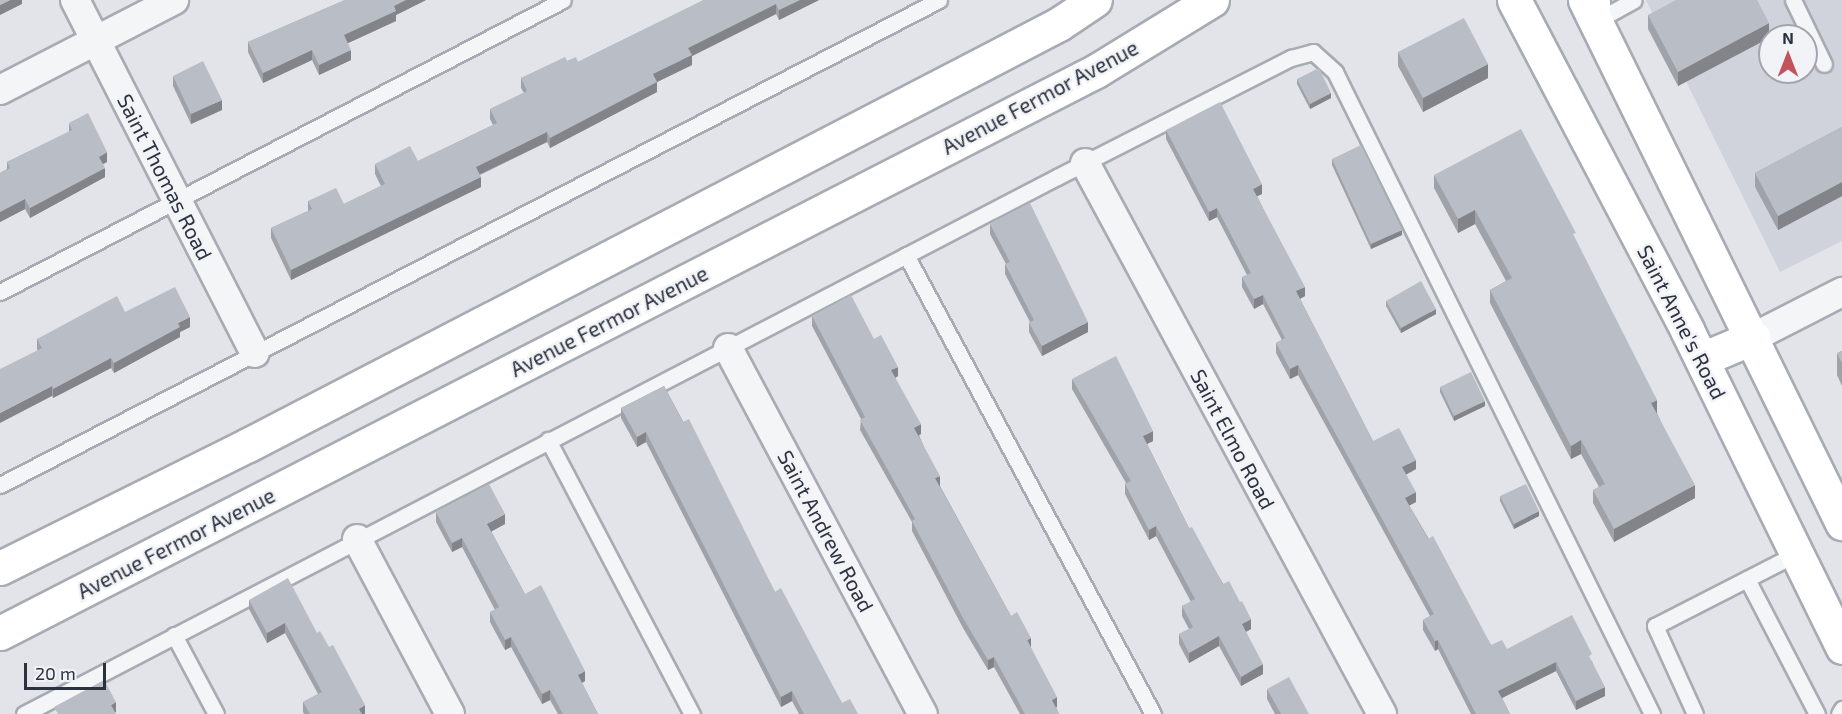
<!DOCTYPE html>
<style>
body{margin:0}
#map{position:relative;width:1842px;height:714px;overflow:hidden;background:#e2e4e9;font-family:"Exo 2",sans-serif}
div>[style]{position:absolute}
.built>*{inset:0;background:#d0d3db}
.roads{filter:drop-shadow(2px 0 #a7abb3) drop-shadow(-2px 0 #a7abb3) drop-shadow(0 2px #a7abb3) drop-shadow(0 -2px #a7abb3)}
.lane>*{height:15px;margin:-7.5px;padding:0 7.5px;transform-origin:7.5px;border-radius:7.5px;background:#f4f5f7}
.street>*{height:28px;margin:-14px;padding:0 14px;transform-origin:14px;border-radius:14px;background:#f4f5f7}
.secondary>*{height:33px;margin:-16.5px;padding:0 16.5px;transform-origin:16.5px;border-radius:16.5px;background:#fff}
.highway>*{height:33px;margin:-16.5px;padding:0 16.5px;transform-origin:16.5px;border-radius:16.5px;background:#fff}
.wall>*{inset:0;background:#9fa3a9}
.shaded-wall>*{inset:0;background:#82848a}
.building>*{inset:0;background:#b9bdc5}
span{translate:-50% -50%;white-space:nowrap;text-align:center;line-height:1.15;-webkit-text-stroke:5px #f1f3f6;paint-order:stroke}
.street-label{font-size:21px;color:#2b313f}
.north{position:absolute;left:1758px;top:24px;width:60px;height:60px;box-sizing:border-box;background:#f1f3f6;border:2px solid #a2a5ad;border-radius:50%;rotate:0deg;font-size:16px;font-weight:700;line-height:24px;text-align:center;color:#2b313f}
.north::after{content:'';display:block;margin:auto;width:21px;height:27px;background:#c2525c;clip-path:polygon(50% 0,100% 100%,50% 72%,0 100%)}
.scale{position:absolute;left:24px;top:663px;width:82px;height:27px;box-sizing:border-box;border:3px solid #2b313f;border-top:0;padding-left:8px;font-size:18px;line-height:21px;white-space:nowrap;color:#2b313f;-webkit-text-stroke:4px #f1f3f6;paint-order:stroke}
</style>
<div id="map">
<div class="built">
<div style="clip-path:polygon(evenodd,1646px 0,1842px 0,1842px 241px,1780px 272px,1646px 0,1770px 36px,1806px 36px,1806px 72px,1770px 72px,1770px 36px)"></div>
</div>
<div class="roads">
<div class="lane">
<div style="left:1793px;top:0;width:71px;rotate:64.2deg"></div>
<div style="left:1596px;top:21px;width:43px;rotate:-28.9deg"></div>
<div style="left:906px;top:255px;width:521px;rotate:61.71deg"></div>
<div style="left:0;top:292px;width:634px;rotate:-27.41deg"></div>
<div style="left:548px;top:440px;width:310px;rotate:62.3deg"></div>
<div style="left:0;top:485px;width:1057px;rotate:-27.32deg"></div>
<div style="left:1747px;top:579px;width:152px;rotate:62.6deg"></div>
<div style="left:174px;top:635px;width:89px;rotate:62deg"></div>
<div style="left:24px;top:714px;width:1164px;rotate:-27.47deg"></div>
<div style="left:1057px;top:177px;width:263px;rotate:-27deg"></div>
<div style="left:1291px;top:58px;width:23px;rotate:-15deg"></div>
<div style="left:1313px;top:52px;width:30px;rotate:42deg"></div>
<div style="left:1335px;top:72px;width:716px;rotate:63.72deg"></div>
<div style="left:1695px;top:714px;width:97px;rotate:-114.4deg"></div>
<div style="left:1655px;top:626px;width:158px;rotate:-27.1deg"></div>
<div style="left:1839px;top:714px;width:6px;rotate:-59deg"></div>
</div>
<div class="street">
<div style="left:75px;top:0;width:396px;rotate:63deg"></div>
<div style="left:0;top:90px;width:196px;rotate:-27.3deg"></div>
<div style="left:1085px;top:163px;width:626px;rotate:61.67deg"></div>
<div style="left:1754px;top:337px;width:99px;rotate:-27.1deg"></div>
<div style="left:728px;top:348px;width:415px;rotate:62deg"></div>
<div style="left:357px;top:539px;width:198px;rotate:62deg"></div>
</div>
<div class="secondary">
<div style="left:1514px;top:0;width:373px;rotate:62.3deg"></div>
<div style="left:1687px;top:330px;width:353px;rotate:63.9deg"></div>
<div style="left:1585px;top:0;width:583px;rotate:63.83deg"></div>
<div style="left:1702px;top:359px;width:56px;rotate:-22.9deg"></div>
<div style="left:0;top:568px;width:277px;rotate:-26.4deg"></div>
<div style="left:248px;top:445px;width:914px;rotate:-27.43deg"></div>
<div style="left:1059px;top:24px;width:43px;rotate:-33.7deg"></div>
<div style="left:0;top:633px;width:1232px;rotate:-27.15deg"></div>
<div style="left:1096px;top:71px;width:136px;rotate:-31.5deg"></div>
</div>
<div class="highway">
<div style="left:1593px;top:0;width:16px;rotate:90deg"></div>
</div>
</div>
<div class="wall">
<div style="clip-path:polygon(345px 0,426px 0,396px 15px,396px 21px,348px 43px,351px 60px,319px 75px,312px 60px,263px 83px,248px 52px,248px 42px)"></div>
<div style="clip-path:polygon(704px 0,819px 0,779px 20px,776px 14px,692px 56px,692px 65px,657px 82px,657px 92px,550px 148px,547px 142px,480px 175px,481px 187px,291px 280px,271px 238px,271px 228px,308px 211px,308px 201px,344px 204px,381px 186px,375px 174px,375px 164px,418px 161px,493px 125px,490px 119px,490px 109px,524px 93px,521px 88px,521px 78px,567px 61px,578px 62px)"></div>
<div style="clip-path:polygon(1648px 15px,1769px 38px,1678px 86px,1648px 29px)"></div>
<div style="clip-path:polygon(1398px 52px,1488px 78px,1423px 112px,1398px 66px)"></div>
<div style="clip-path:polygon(173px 76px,222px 110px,191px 124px,173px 86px)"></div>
<div style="clip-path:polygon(1297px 79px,1331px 98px,1310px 109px,1297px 84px)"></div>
<div style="clip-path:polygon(69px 123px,107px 162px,103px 164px,105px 177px,30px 218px,25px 209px,0 222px,0 173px,7px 169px,7px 162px,69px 132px)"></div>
<div style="clip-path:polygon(1842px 127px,1842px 196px,1778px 230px,1755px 187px,1755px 173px)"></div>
<div style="clip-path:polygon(1166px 130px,1262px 194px,1257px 196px,1305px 296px,1300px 299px,1373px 441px,1416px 469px,1406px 474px,1416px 502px,1409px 505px,1491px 645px,1507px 649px,1592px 661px,1605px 696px,1576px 710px,1556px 671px,1502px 698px,1510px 714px,1471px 714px,1438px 649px,1435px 651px,1423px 630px,1423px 620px,1430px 616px,1298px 375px,1290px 379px,1276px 353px,1276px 343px,1282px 340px,1263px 304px,1254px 309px,1242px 287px,1242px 277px,1247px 275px,1217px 217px,1209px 221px,1166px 139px)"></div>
<div style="clip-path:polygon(1332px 159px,1402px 235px,1371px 249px,1332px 165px)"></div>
<div style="clip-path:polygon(1434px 175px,1576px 241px,1657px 413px,1695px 498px,1614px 542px,1593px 503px,1593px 490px,1599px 487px,1581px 454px,1571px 459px,1490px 303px,1490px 290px,1506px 281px,1475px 224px,1458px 233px,1434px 188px)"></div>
<div style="clip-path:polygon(990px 224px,1088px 332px,1042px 356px,1029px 332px,1029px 323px,1030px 322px,1005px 274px,1005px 264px,1006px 264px,990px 234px)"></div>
<div style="clip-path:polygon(1386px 301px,1436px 314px,1401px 333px,1386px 306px)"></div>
<div style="clip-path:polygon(125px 312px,190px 327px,180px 332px,180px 337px,114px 373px,111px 368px,53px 398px,37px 349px,37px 339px)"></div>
<div style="clip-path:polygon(812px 316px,874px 339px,898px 376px,895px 378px,921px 434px,919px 435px,940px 486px,1011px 616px,1031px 648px,1059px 714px,1020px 714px,994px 667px,988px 670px,963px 628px,912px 531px,912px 522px,860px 430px,861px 419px,812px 326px)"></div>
<div style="clip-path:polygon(1842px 351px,1842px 386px,1837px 375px,1837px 353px)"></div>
<div style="clip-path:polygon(1072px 379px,1153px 441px,1147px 444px,1189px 528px,1251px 629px,1246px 632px,1263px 674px,1241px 686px,1219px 646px,1189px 663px,1179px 644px,1179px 634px,1189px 629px,1182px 616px,1182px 606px,1191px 602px,1156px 536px,1149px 540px,1125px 494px,1125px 484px,1126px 483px,1072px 389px)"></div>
<div style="clip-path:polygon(664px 386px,775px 592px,842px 703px,858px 714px,799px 714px,792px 701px,781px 707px,646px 442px,637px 447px,621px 418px,621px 408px)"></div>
<div style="clip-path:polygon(1440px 387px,1485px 406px,1454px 421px,1440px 392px)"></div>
<div style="clip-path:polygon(1500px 496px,1539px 516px,1514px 529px,1500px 501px)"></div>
<div style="clip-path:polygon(436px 512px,505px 524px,491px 531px,525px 594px,585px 681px,582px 683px,598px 714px,558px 714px,550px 700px,542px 704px,511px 647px,505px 650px,490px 622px,490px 612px,495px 610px,462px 547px,452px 552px,436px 522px)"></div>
<div style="clip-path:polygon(249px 600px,317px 633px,365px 714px,304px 714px,303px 712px,303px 702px,318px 694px,285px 633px,267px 643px,249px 609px)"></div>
<div style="clip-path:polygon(1267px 689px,1309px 714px,1275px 714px,1267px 699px)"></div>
</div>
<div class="shaded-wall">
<div style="clip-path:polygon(10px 0,22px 0,22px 4px,0 15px,0 5px)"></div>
<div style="clip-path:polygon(406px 0,426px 0,396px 15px,396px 21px,344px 45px,344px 35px,394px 6px)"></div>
<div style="clip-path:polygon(800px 0,819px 0,779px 20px,779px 10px)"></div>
<div style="clip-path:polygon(776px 4px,776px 14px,692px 56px,692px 65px,657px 82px,657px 92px,550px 148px,550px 138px,688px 48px)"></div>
<div style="clip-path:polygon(1769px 23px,1769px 38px,1678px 86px,1678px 72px)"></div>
<div style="clip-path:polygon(312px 50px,312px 60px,263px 83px,263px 73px)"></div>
<div style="clip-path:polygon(351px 50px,351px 60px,319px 75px,319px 65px)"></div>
<div style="clip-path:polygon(1488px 64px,1488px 78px,1423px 112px,1423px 98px)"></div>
<div style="clip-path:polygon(1331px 93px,1331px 98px,1310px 109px,1310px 104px)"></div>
<div style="clip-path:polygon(222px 100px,222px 110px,191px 124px,191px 114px)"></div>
<div style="clip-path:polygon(547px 132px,547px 142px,476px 176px,476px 167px)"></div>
<div style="clip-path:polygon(107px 152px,107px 162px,99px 166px,99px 157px)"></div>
<div style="clip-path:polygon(105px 168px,105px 177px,30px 218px,30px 208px)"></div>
<div style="clip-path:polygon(481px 177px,481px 187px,291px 280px,291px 270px)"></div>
<div style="clip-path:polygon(1842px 182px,1842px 196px,1778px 230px,1778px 216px)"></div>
<div style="clip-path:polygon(1262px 184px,1262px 194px,1253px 198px,1253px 189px)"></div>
<div style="clip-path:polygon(25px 199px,25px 209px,0 222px,0 212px)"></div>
<div style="clip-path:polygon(1217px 208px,1217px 217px,1209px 221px,1209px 212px)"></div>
<div style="clip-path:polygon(1475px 210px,1475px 224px,1458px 233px,1458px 219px)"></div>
<div style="clip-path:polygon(1402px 230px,1402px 235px,1371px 249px,1371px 244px)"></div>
<div style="clip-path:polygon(1305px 287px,1305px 296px,1296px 301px,1296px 291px)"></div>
<div style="clip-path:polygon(1263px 295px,1263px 304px,1254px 309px,1254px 299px)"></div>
<div style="clip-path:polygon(1436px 309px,1436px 314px,1401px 333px,1401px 328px)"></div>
<div style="clip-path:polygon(190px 317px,190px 327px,180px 332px,180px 337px,114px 373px,114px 363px,178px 323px)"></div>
<div style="clip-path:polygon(1088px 322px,1088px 332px,1042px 356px,1042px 346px)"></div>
<div style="clip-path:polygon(111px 358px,111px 368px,53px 398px,53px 389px)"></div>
<div style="clip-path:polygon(1298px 365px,1298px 375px,1290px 379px,1290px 369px)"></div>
<div style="clip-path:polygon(898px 367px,898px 376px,891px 380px,891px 370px)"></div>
<div style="clip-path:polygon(52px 386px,52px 396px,0 423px,0 413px)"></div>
<div style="clip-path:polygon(1657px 400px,1657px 414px,1651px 403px)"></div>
<div style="clip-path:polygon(1485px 401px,1485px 406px,1454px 421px,1454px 416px)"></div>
<div style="clip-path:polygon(921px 424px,921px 434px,914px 438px,914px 428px)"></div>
<div style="clip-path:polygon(1153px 431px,1153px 441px,1143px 446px,1143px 436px)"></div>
<div style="clip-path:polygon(646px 432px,646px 442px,637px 447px,637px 437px)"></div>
<div style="clip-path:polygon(1581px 440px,1581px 454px,1571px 459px,1571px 446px)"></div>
<div style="clip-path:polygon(1416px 460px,1416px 469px,1402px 477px,1402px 467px)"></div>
<div style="clip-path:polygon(940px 476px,940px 486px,935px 488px,935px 478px)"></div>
<div style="clip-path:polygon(1695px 485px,1695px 498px,1614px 542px,1614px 529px)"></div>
<div style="clip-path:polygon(1416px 492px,1416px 502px,1405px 508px,1405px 498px)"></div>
<div style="clip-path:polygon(1539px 511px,1539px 516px,1514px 529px,1514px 524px)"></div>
<div style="clip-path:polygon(505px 514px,505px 524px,487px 534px,487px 524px)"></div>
<div style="clip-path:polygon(1156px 526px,1156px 536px,1149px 540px,1149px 530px)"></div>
<div style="clip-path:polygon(462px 538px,462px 547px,452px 552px,452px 543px)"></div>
<div style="clip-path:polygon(1251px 619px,1251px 629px,1242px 634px,1242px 624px)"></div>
<div style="clip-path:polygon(285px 623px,285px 633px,267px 643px,267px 633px)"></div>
<div style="clip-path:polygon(1219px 636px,1219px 646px,1189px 663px,1189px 653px)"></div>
<div style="clip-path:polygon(511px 637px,511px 647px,505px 650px,505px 640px)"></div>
<div style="clip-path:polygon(1031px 638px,1031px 648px,1027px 640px)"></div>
<div style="clip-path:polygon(1438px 640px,1438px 649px,1435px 651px,1435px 641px)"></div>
<div style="clip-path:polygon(994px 657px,994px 667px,988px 670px,988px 660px)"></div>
<div style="clip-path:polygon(1556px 662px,1556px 671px,1498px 700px,1498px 691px)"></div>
<div style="clip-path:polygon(1263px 664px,1263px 674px,1241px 686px,1241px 677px)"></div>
<div style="clip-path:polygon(585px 671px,585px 681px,578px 685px,578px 675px)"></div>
<div style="clip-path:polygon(1605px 687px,1605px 696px,1576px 710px,1576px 701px)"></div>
<div style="clip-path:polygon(550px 690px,550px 700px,542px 704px,542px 694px)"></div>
<div style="clip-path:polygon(792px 691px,792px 701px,781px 707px,781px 697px)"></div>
<div style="clip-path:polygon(1057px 697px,1057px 707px,1052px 709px,1052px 700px)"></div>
<div style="clip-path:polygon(116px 702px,116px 712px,112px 714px,111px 705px)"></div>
<div style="clip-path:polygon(365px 705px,365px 714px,359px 714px,359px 709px)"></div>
</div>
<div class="building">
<div style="clip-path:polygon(0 0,10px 0,0 5px)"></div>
<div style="clip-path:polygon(345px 0,406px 0,394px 6px,396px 11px,344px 35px,351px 50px,319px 65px,312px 50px,263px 73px,248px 42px)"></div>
<div style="clip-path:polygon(704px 0,800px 0,779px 10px,776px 4px,688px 48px,692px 55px,653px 74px,657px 82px,550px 138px,547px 132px,476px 167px,481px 177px,291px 270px,271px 228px,312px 209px,308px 201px,336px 188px,344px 204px,385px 184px,375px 164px,410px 146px,418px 161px,497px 123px,490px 109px,527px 91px,521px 78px,565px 57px,567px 61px,576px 57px,578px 62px)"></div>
<div style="clip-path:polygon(1676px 0,1757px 0,1769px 23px,1678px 72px,1648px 15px)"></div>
<div style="clip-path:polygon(1464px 18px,1488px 64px,1423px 98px,1398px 52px)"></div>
<div style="clip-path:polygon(203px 61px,222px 100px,191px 114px,173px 76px)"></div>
<div style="clip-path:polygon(1319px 68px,1331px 93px,1310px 104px,1297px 79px)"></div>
<div style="clip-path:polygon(1220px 102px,1262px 184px,1253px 189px,1305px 287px,1296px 291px,1373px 441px,1399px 428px,1416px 460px,1402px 467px,1416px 492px,1405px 498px,1428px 539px,1433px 536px,1491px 645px,1502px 640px,1507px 649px,1572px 615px,1592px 654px,1589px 656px,1605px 687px,1576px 701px,1556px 662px,1498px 691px,1510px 714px,1476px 714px,1438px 640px,1435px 641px,1423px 620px,1434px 614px,1298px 365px,1290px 369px,1276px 343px,1285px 338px,1263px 295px,1254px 299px,1242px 277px,1251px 273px,1217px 208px,1209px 212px,1166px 130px)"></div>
<div style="clip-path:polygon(88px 113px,107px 152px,99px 157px,105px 168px,30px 208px,25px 199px,0 212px,0 173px,10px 168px,7px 162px,72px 130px,69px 123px)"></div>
<div style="clip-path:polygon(1842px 127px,1842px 182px,1778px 216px,1755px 173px)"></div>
<div style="clip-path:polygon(1521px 129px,1576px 233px,1573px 234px,1657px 400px,1651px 403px,1695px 485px,1614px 529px,1593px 490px,1605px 484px,1581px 440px,1571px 446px,1490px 290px,1512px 278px,1475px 210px,1458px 219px,1434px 175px)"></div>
<div style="clip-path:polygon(1361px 145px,1402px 230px,1371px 244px,1332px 159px)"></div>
<div style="clip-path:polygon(1030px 203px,1088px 322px,1042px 346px,1029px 323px,1034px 320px,1005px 264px,1010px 262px,990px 224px)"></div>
<div style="clip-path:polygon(1421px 281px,1436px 309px,1401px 328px,1386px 301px)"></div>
<div style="clip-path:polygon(175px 287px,190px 317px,178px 323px,180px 327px,114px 363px,111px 358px,53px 389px,52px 386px,0 413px,0 369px,42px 348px,37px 339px,117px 296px,125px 312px)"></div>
<div style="clip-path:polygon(851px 295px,874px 339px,881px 335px,898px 367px,891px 370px,921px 424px,914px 428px,940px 476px,935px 478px,1011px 616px,1017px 612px,1031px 638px,1027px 640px,1057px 697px,1052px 700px,1059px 714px,1025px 714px,994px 657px,988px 660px,963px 618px,912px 521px,915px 519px,860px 420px,865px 417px,812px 316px)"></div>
<div style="clip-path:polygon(1842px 351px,1842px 363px,1837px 353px)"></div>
<div style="clip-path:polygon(1116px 356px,1153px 431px,1143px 436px,1189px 528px,1192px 527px,1223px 584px,1229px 581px,1240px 602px,1233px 606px,1242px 601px,1251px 619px,1242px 624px,1263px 664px,1241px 677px,1219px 636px,1189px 653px,1179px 634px,1193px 627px,1182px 606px,1195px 599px,1156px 526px,1149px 530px,1125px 484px,1131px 481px,1072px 379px)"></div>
<div style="clip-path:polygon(1471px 372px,1485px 401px,1454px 416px,1440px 387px)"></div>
<div style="clip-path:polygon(664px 386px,683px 422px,689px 419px,775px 592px,781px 588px,842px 703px,850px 699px,858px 714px,804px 714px,792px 691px,781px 697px,646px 432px,637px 437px,621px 408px)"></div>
<div style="clip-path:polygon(489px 484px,505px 514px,487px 524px,525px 594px,541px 585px,585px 671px,578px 675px,598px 714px,563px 714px,550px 690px,542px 694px,511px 637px,505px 640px,490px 612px,499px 607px,462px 538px,452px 543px,436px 512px)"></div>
<div style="clip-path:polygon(1526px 484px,1539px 511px,1514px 524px,1500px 496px)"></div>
<div style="clip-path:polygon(288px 578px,317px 633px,320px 631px,329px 647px,333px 645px,365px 705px,359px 709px,362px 714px,310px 714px,303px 702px,322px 692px,285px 623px,267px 633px,249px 600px)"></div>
<div style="clip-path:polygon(1289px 677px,1309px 714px,1281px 714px,1267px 689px)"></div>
<div style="clip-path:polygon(104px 680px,116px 702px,111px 705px,116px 714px,58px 714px,54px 707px)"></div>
</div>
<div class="street-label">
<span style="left:1040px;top:97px;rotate:-28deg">Avenue Fermor Avenue</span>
<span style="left:165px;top:177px;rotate:63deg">Saint Thomas Road</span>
<span style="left:609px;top:321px;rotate:-27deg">Avenue Fermor Avenue</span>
<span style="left:1682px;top:322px;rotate:63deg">Saint Anne's Road</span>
<span style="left:1233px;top:439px;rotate:62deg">Saint Elmo Road</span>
<span style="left:826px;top:531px;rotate:62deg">Saint Andrew Road</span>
<span style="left:176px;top:543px;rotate:-27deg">Avenue Fermor Avenue</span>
</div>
<div class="north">N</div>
<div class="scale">20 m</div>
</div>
